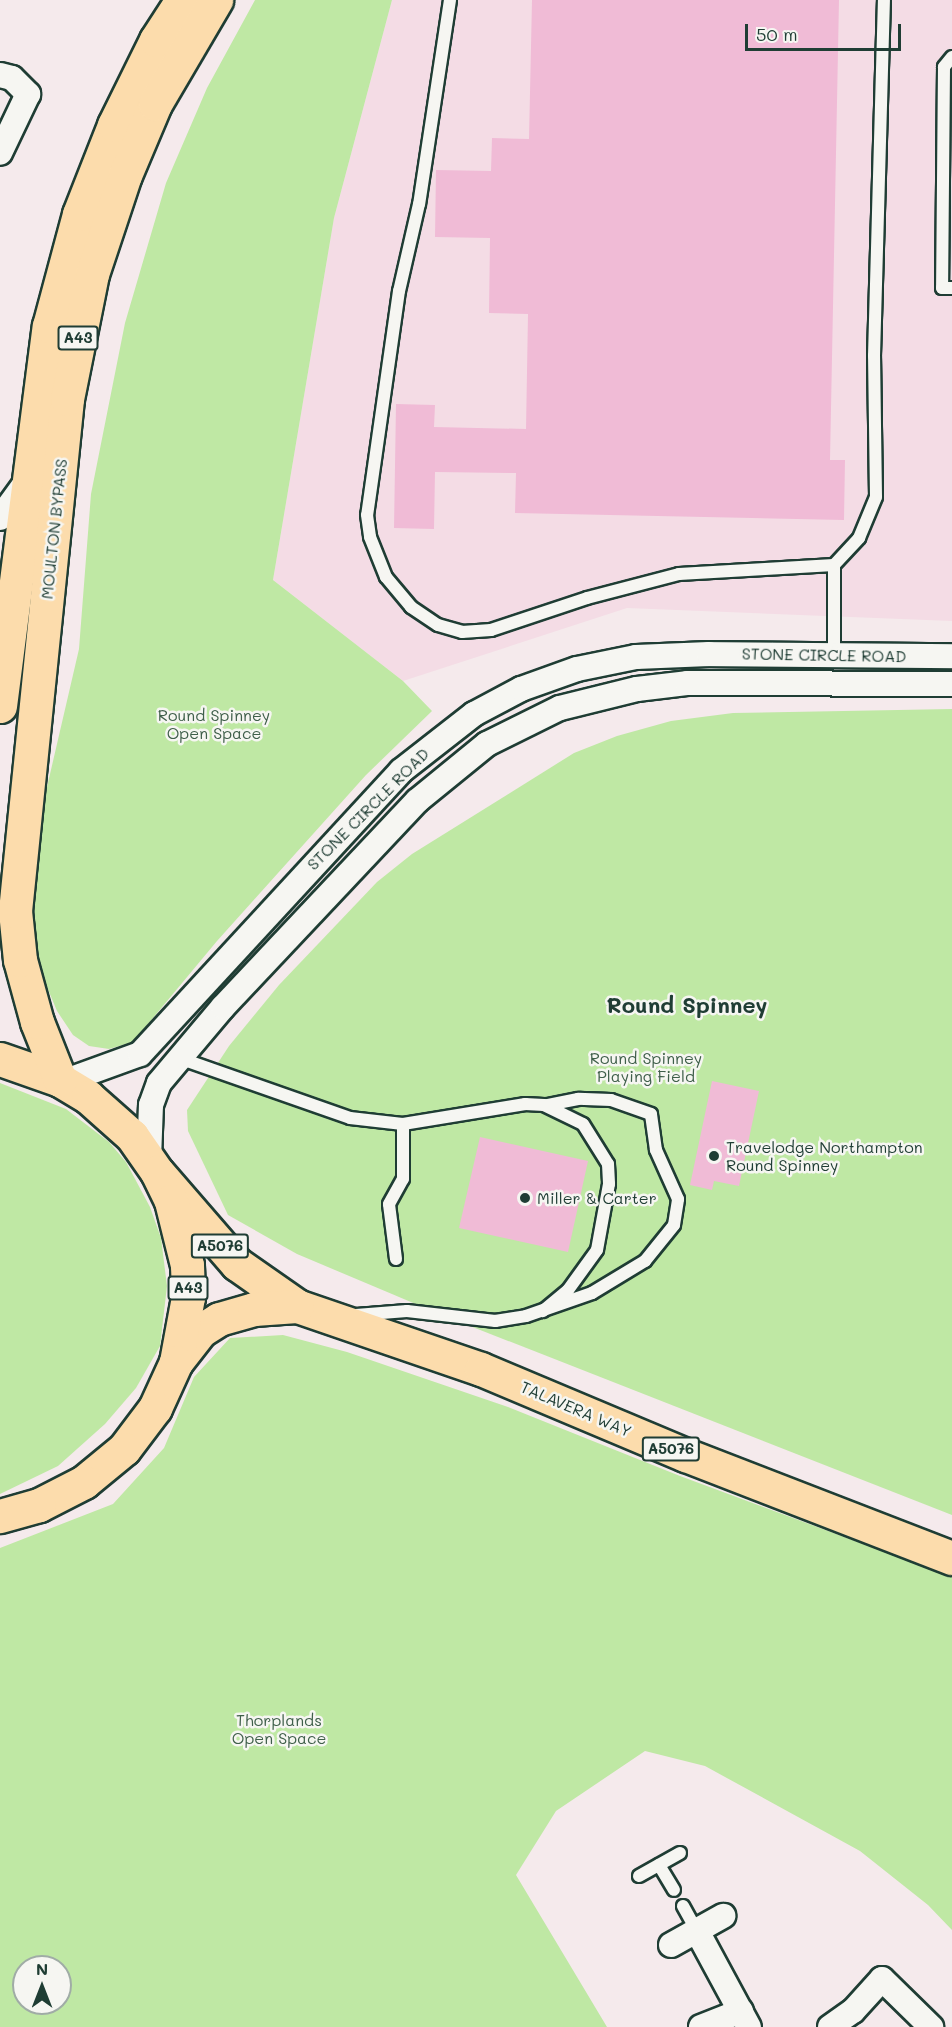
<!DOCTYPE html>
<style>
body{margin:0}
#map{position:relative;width:952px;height:2027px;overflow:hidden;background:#f5eaec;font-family:Mali,sans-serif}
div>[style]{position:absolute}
.built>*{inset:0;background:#f4dce5}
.green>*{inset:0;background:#bfe8a4}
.building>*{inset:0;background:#f0bbd6}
.roads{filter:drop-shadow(2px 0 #1f3d34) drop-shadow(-2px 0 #1f3d34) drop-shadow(0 2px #1f3d34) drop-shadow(0 -2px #1f3d34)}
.service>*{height:12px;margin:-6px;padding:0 6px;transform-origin:6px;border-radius:6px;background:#f6f6f2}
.minor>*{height:24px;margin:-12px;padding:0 12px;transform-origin:12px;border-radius:12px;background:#f6f6f2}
.primary>*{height:33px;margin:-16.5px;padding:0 16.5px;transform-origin:16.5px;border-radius:16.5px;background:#fcdcac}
.trunk>*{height:33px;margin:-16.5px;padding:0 16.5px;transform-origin:16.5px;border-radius:16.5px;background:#fcdcac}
.dots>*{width:16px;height:16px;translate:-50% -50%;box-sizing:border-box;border:3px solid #f6f6f2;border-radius:50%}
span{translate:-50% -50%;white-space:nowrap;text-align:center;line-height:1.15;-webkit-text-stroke:5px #f6f6f2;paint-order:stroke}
.shield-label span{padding:2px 4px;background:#f6f6f2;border:2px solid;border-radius:4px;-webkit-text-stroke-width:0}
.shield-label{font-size:15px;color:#1f3d34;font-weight:700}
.street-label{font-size:16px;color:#1f3d34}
.park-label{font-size:16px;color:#3f5f4a}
.poi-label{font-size:16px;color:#1f3d34}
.left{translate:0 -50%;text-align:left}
.district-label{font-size:22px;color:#1f3d34;font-weight:700}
.north{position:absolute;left:12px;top:1955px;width:60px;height:60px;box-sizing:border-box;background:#f6f6f2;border:2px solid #a0aca6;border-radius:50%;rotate:0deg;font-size:16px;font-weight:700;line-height:24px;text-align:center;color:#1f3d34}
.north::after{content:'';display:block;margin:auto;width:21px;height:27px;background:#1f3d34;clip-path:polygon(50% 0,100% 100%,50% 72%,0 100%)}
.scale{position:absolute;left:745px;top:24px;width:156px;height:27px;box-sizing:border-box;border:3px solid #1f3d34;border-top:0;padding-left:8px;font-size:18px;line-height:21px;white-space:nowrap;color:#1f3d34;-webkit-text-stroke:4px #f6f6f2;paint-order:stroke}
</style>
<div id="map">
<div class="built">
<div style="clip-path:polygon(392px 0,952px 0,952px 621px,627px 608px,403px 681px,273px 580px,334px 218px)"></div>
</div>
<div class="green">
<div style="clip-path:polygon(255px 0,392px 0,334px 218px,273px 580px,403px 681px,432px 711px,366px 775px,217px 941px,133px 1042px,109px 1049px,89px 1046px,73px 1035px,57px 1011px,37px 963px,31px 856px,79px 649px,91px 494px,125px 323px,166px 183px,207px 88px)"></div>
<div style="clip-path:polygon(952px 709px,952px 1515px,437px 1313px,297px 1254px,228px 1215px,188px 1131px,187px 1110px,229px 1046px,279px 985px,377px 882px,412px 854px,574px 753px,617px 736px,671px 721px,733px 713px)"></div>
<div style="clip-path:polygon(0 1083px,66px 1109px,109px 1142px,126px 1162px,150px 1207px,161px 1238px,167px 1286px,160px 1346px,136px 1388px,105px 1424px,58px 1466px,0 1494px)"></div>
<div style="clip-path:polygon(evenodd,283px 1335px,347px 1352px,508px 1407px,680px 1476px,952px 1577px,952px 1930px,928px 1905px,860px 1851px,705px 1766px,645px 1751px,556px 1811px,516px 1875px,607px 2027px,0 2027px,0 1548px,113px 1504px,164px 1448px,194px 1377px,230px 1338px,283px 1335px,24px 1967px,60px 1967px,60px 2003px,24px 2003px,24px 1967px)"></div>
</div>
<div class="building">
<div style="clip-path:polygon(532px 0,839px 0,830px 460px,845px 460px,844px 520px,515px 513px,516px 473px,435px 472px,434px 529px,394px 528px,396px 404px,435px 405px,434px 427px,526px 429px,528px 314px,489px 313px,490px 238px,435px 237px,436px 170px,491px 171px,492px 138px,529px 139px)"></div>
<div style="clip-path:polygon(712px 1081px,759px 1091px,739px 1186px,714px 1181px,712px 1190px,690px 1185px)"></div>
<div style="clip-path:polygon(480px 1137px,588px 1161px,568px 1252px,459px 1228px)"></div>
</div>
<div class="roads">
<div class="service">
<div style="left:450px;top:0;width:206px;rotate:98.6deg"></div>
<div style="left:419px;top:204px;width:89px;rotate:102.9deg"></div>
<div style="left:399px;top:291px;width:226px;rotate:98.1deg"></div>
<div style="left:367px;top:515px;width:22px;rotate:82deg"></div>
<div style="left:370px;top:537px;width:43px;rotate:68.2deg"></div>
<div style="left:386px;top:577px;width:39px;rotate:50deg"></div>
<div style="left:411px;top:607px;width:32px;rotate:34deg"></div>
<div style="left:438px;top:625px;width:25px;rotate:16deg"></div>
<div style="left:462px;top:632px;width:29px;rotate:-4deg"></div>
<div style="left:491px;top:630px;width:101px;rotate:-18.4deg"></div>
<div style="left:587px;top:598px;width:95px;rotate:-14.6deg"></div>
<div style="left:679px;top:574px;width:155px;rotate:-3.3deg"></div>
<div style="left:834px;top:565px;width:37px;rotate:-47deg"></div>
<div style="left:859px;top:538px;width:44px;rotate:-67.5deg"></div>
<div style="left:876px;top:497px;width:141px;rotate:-90.8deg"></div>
<div style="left:874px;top:356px;width:356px;rotate:-88.4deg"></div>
<div style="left:952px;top:57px;width:13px;rotate:129deg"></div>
<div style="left:944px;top:67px;width:221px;rotate:90.5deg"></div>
<div style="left:942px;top:288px;width:10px"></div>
<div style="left:834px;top:565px;width:90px;rotate:90deg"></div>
<div style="left:179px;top:1058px;width:181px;rotate:19.3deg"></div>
<div style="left:350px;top:1118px;width:53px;rotate:6.5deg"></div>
<div style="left:403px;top:1124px;width:124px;rotate:-9.3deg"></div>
<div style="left:525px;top:1104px;width:19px;rotate:3deg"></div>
<div style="left:544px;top:1105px;width:43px;rotate:26deg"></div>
<div style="left:583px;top:1124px;width:47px;rotate:58deg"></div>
<div style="left:608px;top:1164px;width:20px;rotate:87deg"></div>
<div style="left:609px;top:1184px;width:67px;rotate:100.3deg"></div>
<div style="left:597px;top:1250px;width:49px;rotate:125.9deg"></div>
<div style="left:568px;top:1290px;width:33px;rotate:140deg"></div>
<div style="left:396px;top:1259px;width:55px;rotate:-97.3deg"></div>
<div style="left:389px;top:1204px;width:29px;rotate:-61deg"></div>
<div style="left:403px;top:1179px;width:55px;rotate:-90deg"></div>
<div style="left:356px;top:1315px;width:51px;rotate:-4.5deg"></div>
<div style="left:407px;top:1311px;width:89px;rotate:6.5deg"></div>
<div style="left:495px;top:1321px;width:31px;rotate:-9deg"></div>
<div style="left:526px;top:1316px;width:70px;rotate:-19.2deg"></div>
<div style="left:592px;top:1293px;width:62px;rotate:-31.1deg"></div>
<div style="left:645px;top:1261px;width:46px;rotate:-51.1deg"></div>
<div style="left:674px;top:1225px;width:26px;rotate:-81deg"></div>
<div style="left:678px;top:1199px;width:54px;rotate:-114.2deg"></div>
<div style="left:656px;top:1150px;width:36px;rotate:-98deg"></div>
<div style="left:651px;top:1114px;width:42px;rotate:-160.7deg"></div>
<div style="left:611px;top:1100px;width:33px;rotate:-178deg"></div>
<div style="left:578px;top:1099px;width:33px;rotate:169deg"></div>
<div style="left:659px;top:1865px;width:29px;rotate:59deg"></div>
<div style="left:639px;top:1876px;width:47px;rotate:-29.3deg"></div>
<div style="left:683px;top:1906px;width:29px;rotate:61deg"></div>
</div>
<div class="minor">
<div style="left:0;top:75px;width:12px;rotate:14deg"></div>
<div style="left:12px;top:78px;width:23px;rotate:45deg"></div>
<div style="left:28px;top:94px;width:65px;rotate:115.4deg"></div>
<div style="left:0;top:518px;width:46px;rotate:-53.9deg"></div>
<div style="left:63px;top:1082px;width:82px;rotate:-20deg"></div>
<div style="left:140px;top:1054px;width:385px;rotate:-47.3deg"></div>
<div style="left:401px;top:771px;width:93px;rotate:-38deg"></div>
<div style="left:474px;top:714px;width:53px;rotate:-28deg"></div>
<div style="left:521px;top:689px;width:59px;rotate:-19.7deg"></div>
<div style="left:577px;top:669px;width:60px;rotate:-11.5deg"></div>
<div style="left:636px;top:657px;width:73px;rotate:-2.4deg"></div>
<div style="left:709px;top:654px;width:243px;rotate:0.5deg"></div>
<div style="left:149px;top:1159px;width:54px;rotate:-87.9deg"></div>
<div style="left:151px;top:1105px;width:23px;rotate:-70deg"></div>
<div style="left:159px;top:1083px;width:99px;rotate:-49.9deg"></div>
<div style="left:223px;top:1007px;width:283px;rotate:-46.7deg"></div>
<div style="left:417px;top:801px;width:90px;rotate:-39.2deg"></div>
<div style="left:487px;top:744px;width:81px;rotate:-26.3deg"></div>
<div style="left:560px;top:708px;width:79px;rotate:-13.9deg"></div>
<div style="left:637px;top:689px;width:50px;rotate:-6.8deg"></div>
<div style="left:687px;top:683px;width:265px;rotate:0.2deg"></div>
<div style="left:697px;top:1931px;width:109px;rotate:61.6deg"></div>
<div style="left:671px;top:1945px;width:60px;rotate:-29.1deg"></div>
<div style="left:701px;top:2027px;width:43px;rotate:-21.8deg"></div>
<div style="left:830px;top:2027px;width:28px;rotate:-35deg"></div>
<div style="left:853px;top:2011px;width:43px;rotate:-47.8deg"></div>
<div style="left:882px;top:1979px;width:69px;rotate:44.4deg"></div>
</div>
<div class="primary">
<div style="left:159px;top:1174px;width:119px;rotate:49.1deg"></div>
<div style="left:237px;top:1264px;width:73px;rotate:35deg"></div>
<div style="left:297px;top:1306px;width:194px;rotate:18.9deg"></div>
<div style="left:481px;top:1369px;width:222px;rotate:22.8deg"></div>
<div style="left:686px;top:1455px;width:285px;rotate:21.2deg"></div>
<div style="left:176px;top:1362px;width:39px;rotate:-52deg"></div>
<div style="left:200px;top:1331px;width:22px;rotate:-32deg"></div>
<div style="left:219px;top:1319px;width:36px;rotate:-16deg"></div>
<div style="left:254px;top:1309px;width:43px;rotate:-4deg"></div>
</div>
<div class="trunk">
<div style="left:0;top:706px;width:383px;rotate:-82.7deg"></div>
<div style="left:49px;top:326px;width:116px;rotate:-75deg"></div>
<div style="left:79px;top:214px;width:96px;rotate:-68.5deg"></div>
<div style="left:114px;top:125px;width:95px;rotate:-63.7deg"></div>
<div style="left:156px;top:40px;width:48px;rotate:-57deg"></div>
<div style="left:0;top:1059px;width:64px;rotate:19.3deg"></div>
<div style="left:60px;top:1080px;width:33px;rotate:31deg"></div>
<div style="left:88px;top:1097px;width:59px;rotate:41.6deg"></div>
<div style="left:132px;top:1136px;width:44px;rotate:55.2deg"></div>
<div style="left:157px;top:1172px;width:32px;rotate:64deg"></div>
<div style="left:171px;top:1201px;width:66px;rotate:76deg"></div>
<div style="left:187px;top:1265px;width:32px;rotate:88deg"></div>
<div style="left:188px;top:1297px;width:66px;rotate:100.5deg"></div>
<div style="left:176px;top:1362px;width:51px;rotate:114.5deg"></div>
<div style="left:155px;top:1408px;width:51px;rotate:127.1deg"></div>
<div style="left:124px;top:1449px;width:52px;rotate:140.5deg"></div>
<div style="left:84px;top:1482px;width:51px;rotate:152.9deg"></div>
<div style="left:39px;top:1505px;width:41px;rotate:164.2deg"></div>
<div style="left:60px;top:1080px;width:62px;rotate:-111.6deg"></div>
<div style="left:37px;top:1022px;width:64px;rotate:-105.3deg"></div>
<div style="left:20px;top:960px;width:49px;rotate:-95.8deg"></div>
<div style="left:15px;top:911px;width:515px;rotate:-84.2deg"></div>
<div style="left:67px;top:399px;width:127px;rotate:-78.7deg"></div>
<div style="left:92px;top:274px;width:104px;rotate:-71.6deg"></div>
<div style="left:125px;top:175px;width:77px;rotate:-67.1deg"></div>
<div style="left:155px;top:104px;width:121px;rotate:-59.6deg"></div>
</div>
</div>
<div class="dots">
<div style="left:714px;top:1156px;background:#1f3d34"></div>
<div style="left:525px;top:1198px;background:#1f3d34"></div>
</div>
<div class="shield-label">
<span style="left:78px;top:338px">A43</span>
<span style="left:220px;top:1246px">A5076</span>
<span style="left:188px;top:1288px">A43</span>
<span style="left:671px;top:1449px">A5076</span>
</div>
<div class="street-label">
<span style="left:54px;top:529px;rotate:-84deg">MOULTON BYPASS</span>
<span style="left:824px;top:655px;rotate:1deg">STONE CIRCLE ROAD</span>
<span style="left:368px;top:809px;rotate:-45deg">STONE CIRCLE ROAD</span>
<span style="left:576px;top:1409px;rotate:23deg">TALAVERA WAY</span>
</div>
<div class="park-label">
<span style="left:214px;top:724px">Round Spinney<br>Open Space</span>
<span style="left:646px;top:1067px">Round Spinney<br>Playing Field</span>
<span style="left:279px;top:1729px">Thorplands<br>Open Space</span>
</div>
<div class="poi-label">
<span class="left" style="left:726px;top:1156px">Travelodge Northampton<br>Round Spinney</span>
<span class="left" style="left:537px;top:1198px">Miller &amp; Carter</span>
</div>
<div class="district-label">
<span style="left:687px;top:1005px">Round Spinney</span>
</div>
<div class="north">N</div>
<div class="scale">50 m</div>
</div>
